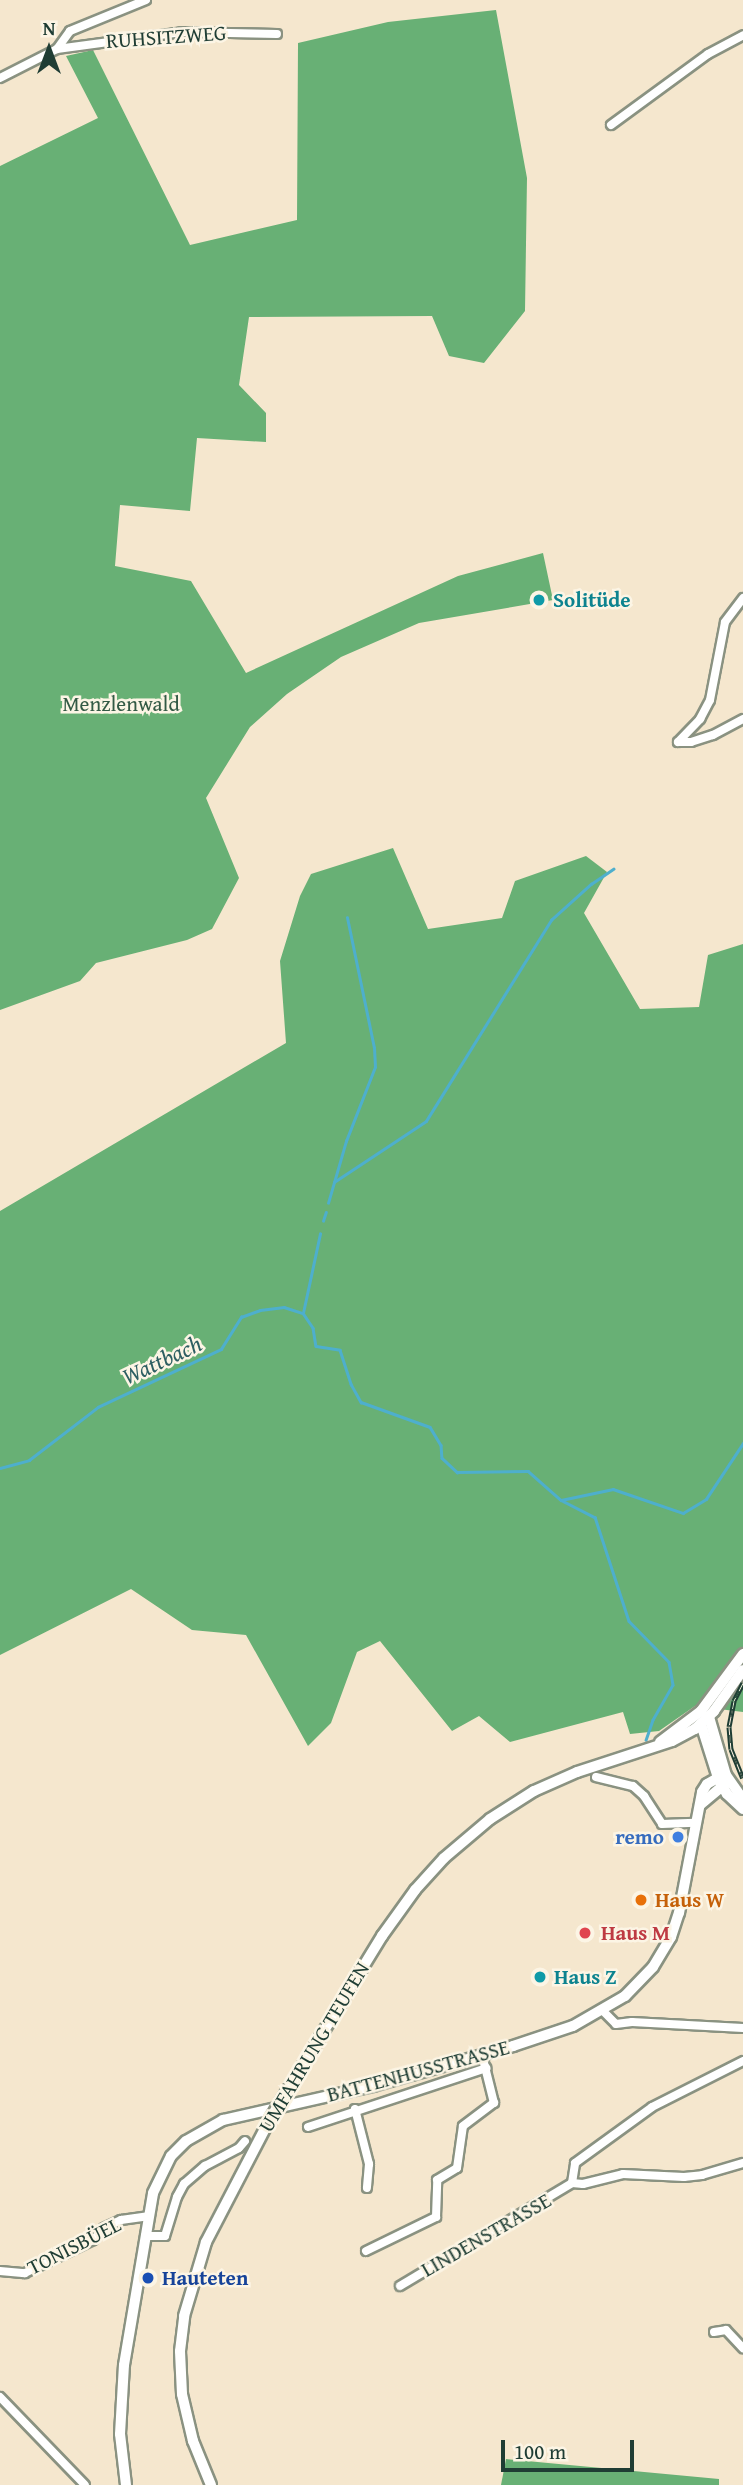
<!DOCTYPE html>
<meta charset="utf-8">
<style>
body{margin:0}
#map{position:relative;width:743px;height:2485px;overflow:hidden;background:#f5e7ce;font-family:"Gentium Book Plus",serif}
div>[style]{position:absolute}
.forest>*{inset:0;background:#68b075}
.stream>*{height:2.5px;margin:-1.25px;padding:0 1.25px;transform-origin:1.25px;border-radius:1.25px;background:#4eafcd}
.roads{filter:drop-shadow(2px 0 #8a9281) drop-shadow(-2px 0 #8a9281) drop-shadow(0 2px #8a9281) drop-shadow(0 -2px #8a9281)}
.minor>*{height:8px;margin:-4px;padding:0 4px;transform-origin:4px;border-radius:4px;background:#fff}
.tertiary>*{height:10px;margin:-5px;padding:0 5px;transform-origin:5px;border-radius:5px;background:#fff}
.secondary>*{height:10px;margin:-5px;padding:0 5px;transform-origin:5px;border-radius:5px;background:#fff}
.rail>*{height:5px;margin-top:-2.5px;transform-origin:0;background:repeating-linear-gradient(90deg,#fcf5e5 0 8px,#1f3d34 0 16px);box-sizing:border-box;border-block:2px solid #1f3d34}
.bridges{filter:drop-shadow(2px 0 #8a9281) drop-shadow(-2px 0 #8a9281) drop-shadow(0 2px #8a9281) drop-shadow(0 -2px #8a9281)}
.secondary-bridge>*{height:10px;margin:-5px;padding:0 5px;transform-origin:5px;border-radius:5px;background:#fff}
.dots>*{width:19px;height:19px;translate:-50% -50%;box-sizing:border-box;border:4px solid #fcf5e5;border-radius:50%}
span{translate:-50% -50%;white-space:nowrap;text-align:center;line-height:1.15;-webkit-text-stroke:5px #fcf5e5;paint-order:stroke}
.street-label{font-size:21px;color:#1f3d34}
.culture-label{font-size:21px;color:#0d838f;font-weight:700}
.left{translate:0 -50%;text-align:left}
.park-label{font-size:21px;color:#335a45}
.shop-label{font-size:21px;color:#366cbe;font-weight:700}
.right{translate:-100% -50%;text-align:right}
.food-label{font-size:21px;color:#c56008;font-weight:700}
.health-label{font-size:21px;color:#be3a42;font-weight:700}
.transit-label{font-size:21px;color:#164399;font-weight:700}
.water-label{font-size:23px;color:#2d5f62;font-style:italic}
.north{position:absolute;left:14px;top:14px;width:70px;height:70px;-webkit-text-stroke:5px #fcf5e5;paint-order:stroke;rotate:0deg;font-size:19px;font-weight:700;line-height:28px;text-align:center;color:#1f3d34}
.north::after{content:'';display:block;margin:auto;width:24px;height:32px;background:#1f3d34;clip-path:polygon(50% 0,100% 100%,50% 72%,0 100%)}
.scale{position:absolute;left:501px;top:2440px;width:133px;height:32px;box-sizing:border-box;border:4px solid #1f3d34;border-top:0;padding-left:9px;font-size:21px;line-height:24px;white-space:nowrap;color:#1f3d34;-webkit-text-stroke:5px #fcf5e5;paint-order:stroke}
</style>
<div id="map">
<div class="forest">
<div style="clip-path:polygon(496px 10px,527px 178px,525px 311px,484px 363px,449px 356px,432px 316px,249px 317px,239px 385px,266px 413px,266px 442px,197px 438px,190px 511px,120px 505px,115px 566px,191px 581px,246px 673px,458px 576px,543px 553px,553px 600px,419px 623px,341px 657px,287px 694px,250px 727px,206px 798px,239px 878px,212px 929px,187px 940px,96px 963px,80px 981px,0 1010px,0 166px,98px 118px,66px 56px,93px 50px,190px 245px,297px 220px,298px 43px,388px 22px)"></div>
<div style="clip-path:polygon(393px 848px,428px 929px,502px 918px,515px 881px,586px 856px,607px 872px,584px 913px,640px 1009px,699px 1007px,708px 955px,743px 944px,743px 1712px,695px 1706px,659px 1731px,630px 1734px,623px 1712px,510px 1742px,479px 1716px,452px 1731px,380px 1641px,357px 1652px,331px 1723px,308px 1746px,246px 1635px,192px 1630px,131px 1589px,0 1655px,0 1211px,286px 1043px,280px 961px,300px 896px,311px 874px)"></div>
<div style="clip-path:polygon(506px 2459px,719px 2479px,719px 2485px,501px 2485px)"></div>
</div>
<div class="stream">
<div style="left:334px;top:1182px;width:110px;rotate:-33.5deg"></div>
<div style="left:426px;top:1121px;width:237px;rotate:-58.1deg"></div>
<div style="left:551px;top:920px;width:54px;rotate:-42deg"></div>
<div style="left:591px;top:884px;width:27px;rotate:-34deg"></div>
<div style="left:328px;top:1203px;width:65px;rotate:-73.8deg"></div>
<div style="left:346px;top:1141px;width:79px;rotate:-68.6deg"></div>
<div style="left:375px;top:1067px;width:19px;rotate:-93deg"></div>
<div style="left:374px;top:1048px;width:133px;rotate:-101.7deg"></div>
<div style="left:323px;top:1221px;width:9px;rotate:-72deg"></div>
<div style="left:303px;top:1313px;width:81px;rotate:-77.9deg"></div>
<div style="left:0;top:1468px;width:30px;rotate:-15deg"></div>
<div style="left:29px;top:1460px;width:87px;rotate:-37.5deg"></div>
<div style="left:98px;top:1407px;width:136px;rotate:-25.2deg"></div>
<div style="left:221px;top:1349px;width:38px;rotate:-58deg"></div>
<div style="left:241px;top:1317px;width:20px;rotate:-20deg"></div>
<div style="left:260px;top:1310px;width:24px;rotate:-7deg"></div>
<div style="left:284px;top:1307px;width:20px;rotate:18deg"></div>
<div style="left:303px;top:1313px;width:18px;rotate:56deg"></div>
<div style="left:313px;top:1328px;width:18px;rotate:81deg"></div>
<div style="left:316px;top:1346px;width:24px;rotate:9deg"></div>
<div style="left:340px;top:1350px;width:36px;rotate:72deg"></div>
<div style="left:351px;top:1384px;width:21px;rotate:61deg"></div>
<div style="left:361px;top:1402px;width:73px;rotate:19.9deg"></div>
<div style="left:430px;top:1427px;width:21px;rotate:59deg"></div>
<div style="left:441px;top:1445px;width:13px;rotate:86deg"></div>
<div style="left:442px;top:1458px;width:21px;rotate:43deg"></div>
<div style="left:457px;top:1472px;width:71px;rotate:-0.8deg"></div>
<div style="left:528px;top:1471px;width:44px;rotate:41.3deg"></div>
<div style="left:561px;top:1500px;width:53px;rotate:-11.9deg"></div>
<div style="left:613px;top:1489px;width:74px;rotate:18.9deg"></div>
<div style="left:683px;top:1513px;width:27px;rotate:-31deg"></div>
<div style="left:706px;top:1499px;width:67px;rotate:-56.5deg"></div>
<div style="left:563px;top:1501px;width:36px;rotate:27deg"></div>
<div style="left:595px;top:1517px;width:109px;rotate:71.9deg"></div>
<div style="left:629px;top:1621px;width:57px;rotate:45.7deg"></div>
<div style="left:669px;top:1662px;width:23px;rotate:80deg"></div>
<div style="left:673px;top:1685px;width:40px;rotate:119.7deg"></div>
<div style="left:653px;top:1720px;width:21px;rotate:109deg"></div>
</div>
<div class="roads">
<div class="minor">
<div style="left:57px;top:49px;width:126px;rotate:-7.7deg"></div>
<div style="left:182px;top:32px;width:95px;rotate:1.2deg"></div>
<div style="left:0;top:78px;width:64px;rotate:-27deg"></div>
<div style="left:57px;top:49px;width:22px;rotate:-54deg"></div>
<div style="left:70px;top:31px;width:82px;rotate:-22.2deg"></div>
<div style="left:611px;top:125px;width:120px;rotate:-36.2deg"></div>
<div style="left:708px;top:54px;width:40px;rotate:-28deg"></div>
<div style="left:678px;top:742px;width:32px;rotate:-46deg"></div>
<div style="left:700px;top:719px;width:21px;rotate:-62deg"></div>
<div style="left:710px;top:700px;width:79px;rotate:-79.1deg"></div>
<div style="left:725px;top:622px;width:30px;rotate:-53deg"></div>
<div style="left:678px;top:742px;width:13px"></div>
<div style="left:691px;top:742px;width:23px;rotate:-18deg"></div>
<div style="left:713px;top:735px;width:34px;rotate:-28deg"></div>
<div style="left:596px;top:1777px;width:38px;rotate:14deg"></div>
<div style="left:633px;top:1786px;width:15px;rotate:42deg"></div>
<div style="left:644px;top:1796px;width:33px;rotate:57deg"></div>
<div style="left:662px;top:1824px;width:33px;rotate:-2deg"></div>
<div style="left:603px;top:2011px;width:18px;rotate:45deg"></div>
<div style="left:616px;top:2024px;width:16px;rotate:-7deg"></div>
<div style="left:632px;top:2022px;width:111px;rotate:3.1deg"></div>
<div style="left:355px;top:2109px;width:57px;rotate:75.7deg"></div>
<div style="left:369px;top:2164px;width:24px;rotate:95deg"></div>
<div style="left:308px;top:2127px;width:188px;rotate:-18.3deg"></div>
<div style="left:572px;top:2183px;width:20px;rotate:-81deg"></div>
<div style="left:575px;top:2163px;width:95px;rotate:-36deg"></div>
<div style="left:652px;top:2107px;width:102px;rotate:-26.8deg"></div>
<div style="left:572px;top:2183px;width:11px;rotate:5deg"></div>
<div style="left:583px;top:2184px;width:41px;rotate:-14deg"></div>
<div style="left:623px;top:2174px;width:61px;rotate:2.8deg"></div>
<div style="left:684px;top:2177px;width:18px;rotate:-6deg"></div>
<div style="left:702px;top:2175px;width:43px;rotate:-16.3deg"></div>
<div style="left:145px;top:2236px;width:20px"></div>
<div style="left:165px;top:2236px;width:41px;rotate:-72.9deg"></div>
<div style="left:177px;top:2197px;width:15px;rotate:-62deg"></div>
<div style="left:184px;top:2184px;width:28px;rotate:-41deg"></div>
<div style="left:205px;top:2166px;width:38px;rotate:-28deg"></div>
<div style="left:239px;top:2148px;width:9px;rotate:-49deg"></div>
<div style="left:366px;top:2251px;width:78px;rotate:-25.9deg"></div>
<div style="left:436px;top:2217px;width:37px;rotate:-88deg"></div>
<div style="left:437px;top:2180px;width:23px;rotate:-31deg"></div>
<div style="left:457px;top:2168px;width:42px;rotate:-81.9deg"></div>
<div style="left:463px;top:2126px;width:39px;rotate:-37deg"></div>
<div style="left:494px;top:2103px;width:49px;rotate:-104deg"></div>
<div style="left:0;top:2271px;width:25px;rotate:5deg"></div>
<div style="left:25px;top:2273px;width:76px;rotate:-25.9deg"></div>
<div style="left:93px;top:2240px;width:16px;rotate:-47deg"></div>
<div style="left:104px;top:2228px;width:19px;rotate:-25deg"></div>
<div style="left:121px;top:2220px;width:27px;rotate:-8deg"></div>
<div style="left:400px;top:2286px;width:200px;rotate:-30.9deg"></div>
<div style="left:714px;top:2332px;width:12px;rotate:-9deg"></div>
<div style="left:726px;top:2330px;width:25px;rotate:47deg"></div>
<div style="left:0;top:2397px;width:122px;rotate:46deg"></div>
</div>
<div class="tertiary">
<div style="left:709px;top:1717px;width:60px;rotate:73.7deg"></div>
<div style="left:726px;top:1775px;width:29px;rotate:55deg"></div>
<div style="left:701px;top:1724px;width:57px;rotate:72.5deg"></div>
<div style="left:718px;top:1778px;width:18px;rotate:61deg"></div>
<div style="left:727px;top:1794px;width:22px;rotate:43deg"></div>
<div style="left:700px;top:1805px;width:34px;rotate:-40deg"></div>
<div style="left:126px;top:2485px;width:51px;rotate:-96.7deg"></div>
<div style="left:120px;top:2434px;width:69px;rotate:-86.7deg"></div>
<div style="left:124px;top:2365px;width:174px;rotate:-80.4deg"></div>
<div style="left:153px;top:2193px;width:41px;rotate:-64.1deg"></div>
<div style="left:171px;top:2156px;width:21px;rotate:-45deg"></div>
<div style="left:186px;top:2141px;width:43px;rotate:-29.6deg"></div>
<div style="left:223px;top:2120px;width:154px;rotate:-12.8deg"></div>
<div style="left:373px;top:2086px;width:146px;rotate:-15.9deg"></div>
<div style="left:513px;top:2046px;width:63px;rotate:-18.4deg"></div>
<div style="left:573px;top:2026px;width:60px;rotate:-30deg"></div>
<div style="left:625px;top:1996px;width:40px;rotate:-46deg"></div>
<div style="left:653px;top:1967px;width:35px;rotate:-59deg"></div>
<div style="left:671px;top:1937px;width:25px;rotate:-72deg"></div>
<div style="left:679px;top:1913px;width:123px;rotate:-79.2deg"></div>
<div style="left:702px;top:1792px;width:9px;rotate:-58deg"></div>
<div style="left:707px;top:1784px;width:13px;rotate:-29deg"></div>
</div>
<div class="secondary">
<div style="left:660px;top:1742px;width:51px;rotate:-37.1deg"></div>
<div style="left:701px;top:1711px;width:71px;rotate:-53.6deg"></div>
<div style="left:284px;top:2096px;width:188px;rotate:-58.5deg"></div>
<div style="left:382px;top:1936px;width:57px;rotate:-54.3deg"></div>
<div style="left:415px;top:1890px;width:43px;rotate:-47.8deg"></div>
<div style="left:444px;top:1858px;width:60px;rotate:-40.3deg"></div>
<div style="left:490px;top:1819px;width:52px;rotate:-32.5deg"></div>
<div style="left:534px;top:1791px;width:47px;rotate:-23.8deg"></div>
<div style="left:577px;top:1772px;width:100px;rotate:-18.1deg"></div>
<div style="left:672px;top:1741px;width:26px;rotate:-28deg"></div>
<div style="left:695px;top:1729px;width:26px;rotate:-43deg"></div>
<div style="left:714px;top:1711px;width:50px;rotate:-54.7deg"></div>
<div style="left:211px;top:2485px;width:48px;rotate:-112.2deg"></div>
<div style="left:193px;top:2441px;width:48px;rotate:-103.2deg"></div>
<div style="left:182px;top:2394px;width:43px;rotate:-92.7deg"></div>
<div style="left:180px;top:2351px;width:35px;rotate:-83deg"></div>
<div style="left:184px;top:2316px;width:77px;rotate:-73.4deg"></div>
<div style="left:206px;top:2242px;width:139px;rotate:-62.5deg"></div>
</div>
</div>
<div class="rail">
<div style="left:743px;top:1683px;width:20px;rotate:117deg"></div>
<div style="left:734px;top:1701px;width:26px;rotate:101deg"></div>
<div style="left:729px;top:1727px;width:22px;rotate:85deg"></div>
<div style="left:731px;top:1749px;width:31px;rotate:68deg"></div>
</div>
<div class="bridges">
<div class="secondary-bridge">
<div style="left:270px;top:2119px;width:27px;rotate:-59deg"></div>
</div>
</div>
<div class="dots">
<div style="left:539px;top:600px;background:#0f9aa8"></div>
<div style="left:678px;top:1837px;background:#3f7fe0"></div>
<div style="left:641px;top:1900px;background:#e8710a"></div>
<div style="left:585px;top:1933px;background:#e0444e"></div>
<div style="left:540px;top:1977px;background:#0f9aa8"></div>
<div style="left:148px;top:2278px;background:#1a4fb4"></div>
</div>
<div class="street-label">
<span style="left:166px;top:37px;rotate:-4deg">RUHSITZWEG</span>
<span style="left:314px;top:2047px;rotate:-59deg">UMFAHRUNG TEUFEN</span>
<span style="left:418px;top:2071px;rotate:-15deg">BATTENHUSSTRASSE</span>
<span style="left:486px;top:2235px;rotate:-30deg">LINDENSTRASSE</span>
<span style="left:74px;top:2246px;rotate:-27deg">TONISBÜEL</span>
</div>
<div class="culture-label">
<span class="left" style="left:553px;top:600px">Solitüde</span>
<span class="left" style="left:554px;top:1977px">Haus Z</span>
</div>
<div class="park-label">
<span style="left:121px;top:704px">Menzlenwald</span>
</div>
<div class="shop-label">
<span class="right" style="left:664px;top:1837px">remo</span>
</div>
<div class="food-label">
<span class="left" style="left:655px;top:1900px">Haus W</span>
</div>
<div class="health-label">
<span class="left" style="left:601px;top:1933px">Haus M</span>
</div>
<div class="transit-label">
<span class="left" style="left:162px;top:2278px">Hauteten</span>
</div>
<div class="water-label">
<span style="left:162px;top:1360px;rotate:-25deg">Wattbach</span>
</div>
<div class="north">N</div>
<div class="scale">100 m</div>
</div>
